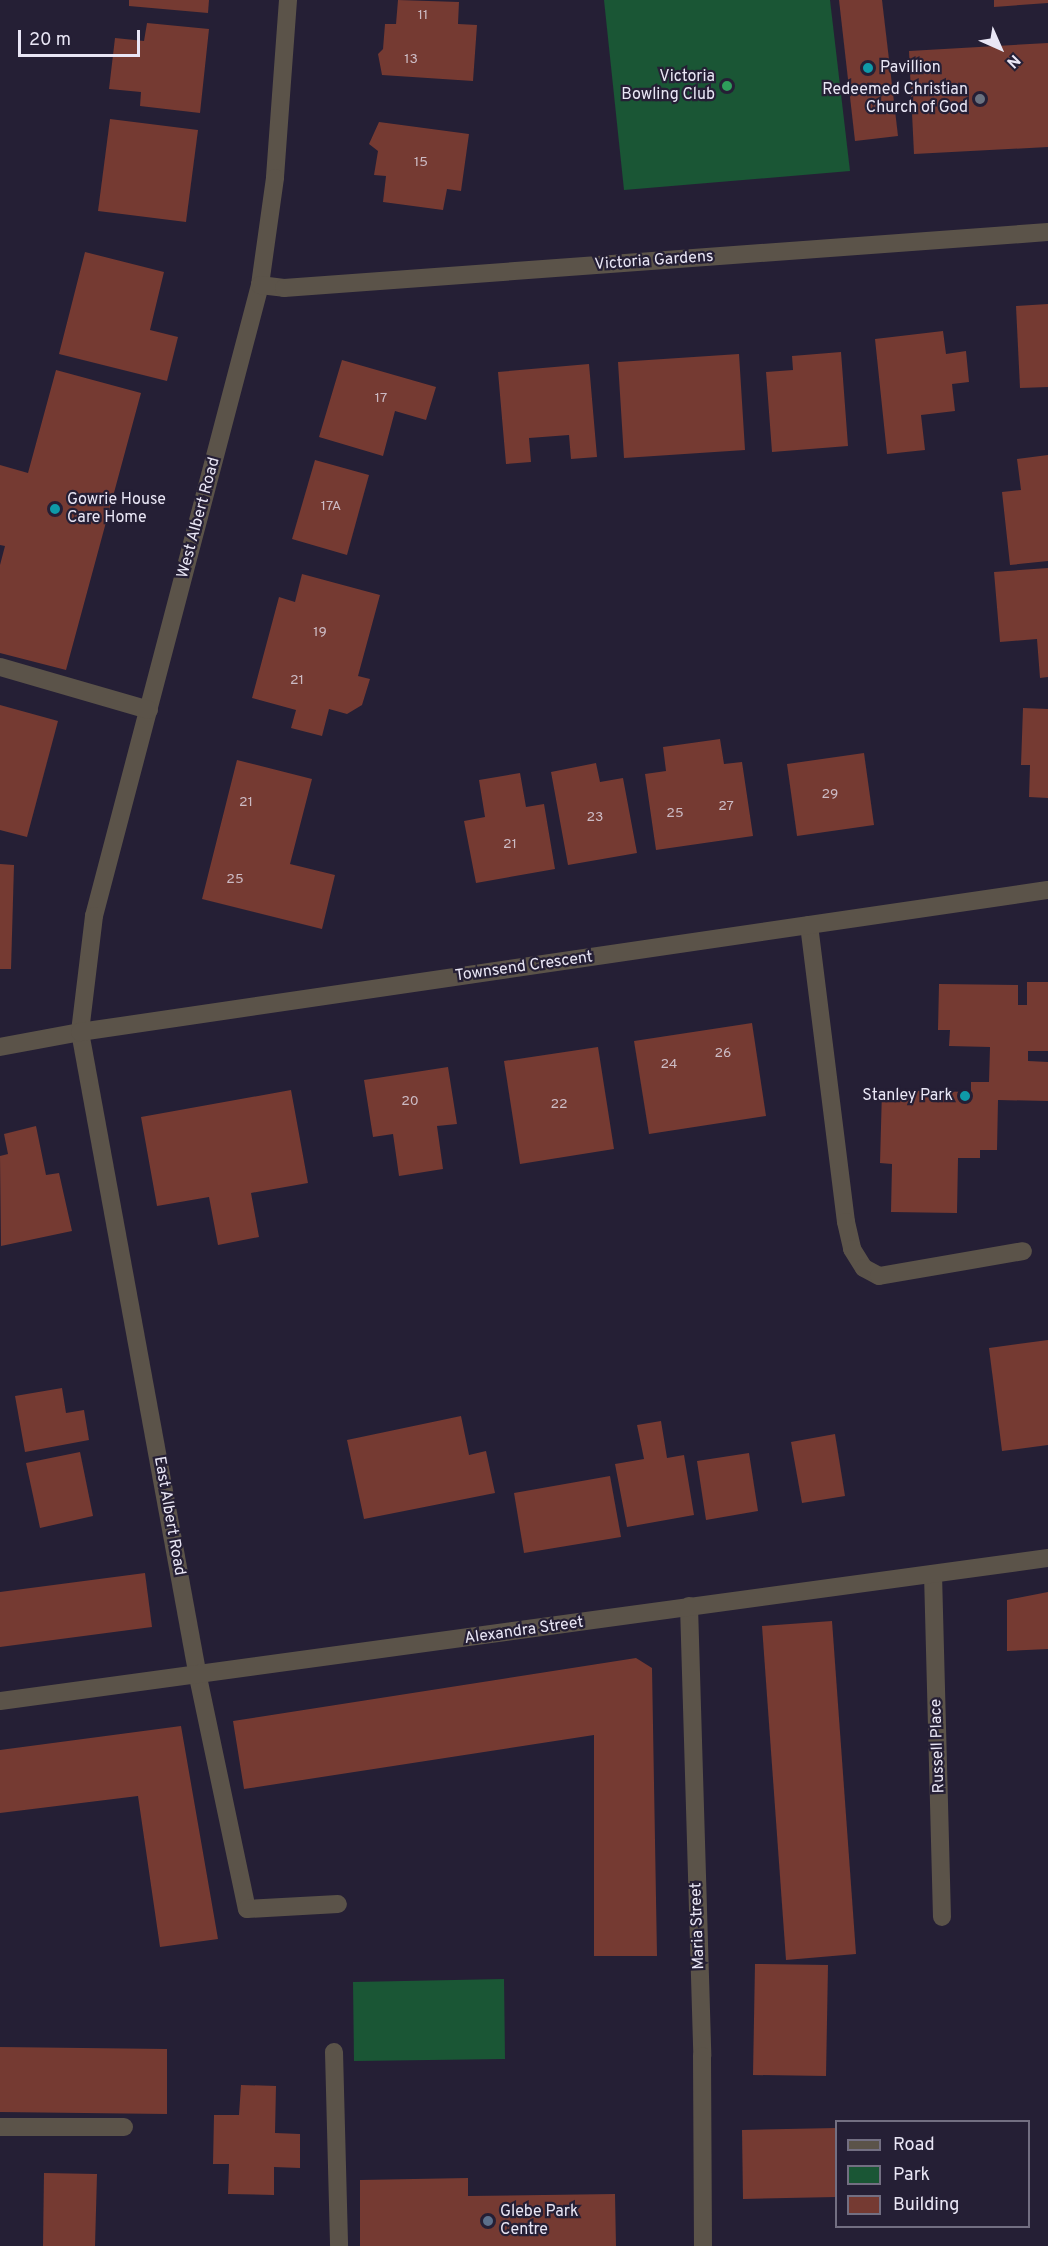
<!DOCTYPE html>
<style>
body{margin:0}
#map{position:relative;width:1048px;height:2246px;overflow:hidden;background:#251f35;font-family:Overpass,sans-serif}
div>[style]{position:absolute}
.green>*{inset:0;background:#1a5635}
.building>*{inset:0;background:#753a32}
.minor>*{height:18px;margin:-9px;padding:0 9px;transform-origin:9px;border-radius:9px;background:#5b5349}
.dots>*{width:16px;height:16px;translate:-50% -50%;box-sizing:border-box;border:3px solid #251f35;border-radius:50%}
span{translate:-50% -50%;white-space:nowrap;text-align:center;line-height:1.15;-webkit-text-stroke:4.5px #251f35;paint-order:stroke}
.number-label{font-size:14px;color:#ccbbc4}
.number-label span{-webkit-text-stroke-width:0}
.poi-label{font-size:16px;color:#e9e6f5}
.left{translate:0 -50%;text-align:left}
.right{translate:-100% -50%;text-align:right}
.street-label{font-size:16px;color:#e9e6f5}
.legend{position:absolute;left:835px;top:2120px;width:195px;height:108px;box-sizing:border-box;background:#251f35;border:2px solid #736f82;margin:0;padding:8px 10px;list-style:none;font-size:18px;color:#e9e6f5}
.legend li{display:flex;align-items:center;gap:12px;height:30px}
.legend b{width:30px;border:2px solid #736f82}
.north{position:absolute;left:970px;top:18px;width:60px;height:60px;-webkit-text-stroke:4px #251f35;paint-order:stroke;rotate:135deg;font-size:16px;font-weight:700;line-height:24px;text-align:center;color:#e9e6f5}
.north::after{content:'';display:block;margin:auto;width:21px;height:27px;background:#e9e6f5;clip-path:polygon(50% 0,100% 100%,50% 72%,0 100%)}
.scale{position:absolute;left:18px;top:30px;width:122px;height:27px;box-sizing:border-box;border:3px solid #e9e6f5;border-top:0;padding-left:8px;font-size:18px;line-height:21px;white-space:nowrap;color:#e9e6f5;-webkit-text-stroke:4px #251f35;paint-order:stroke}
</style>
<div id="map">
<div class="green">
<div style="clip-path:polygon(604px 0,830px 0,850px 171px,624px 190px)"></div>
<div style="clip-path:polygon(504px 1979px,505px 2059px,354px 2061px,353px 1982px)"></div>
</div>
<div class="building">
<div style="clip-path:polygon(129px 0,209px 0,208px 13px,129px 6px)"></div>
<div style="clip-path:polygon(398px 0,459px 2px,458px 24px,477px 25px,473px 81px,382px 75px,378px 54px,383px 49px,385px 24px,396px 24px)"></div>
<div style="clip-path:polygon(839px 0,882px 0,898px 136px,855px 141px)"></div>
<div style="clip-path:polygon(994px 0,1048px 0,1048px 3px,994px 7px)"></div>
<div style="clip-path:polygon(147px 23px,209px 29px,200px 113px,140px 106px,141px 92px,109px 89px,115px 38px,144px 41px)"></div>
<div style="clip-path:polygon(1048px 43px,1048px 147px,914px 154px,909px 51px)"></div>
<div style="clip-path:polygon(110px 119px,198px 130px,186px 222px,98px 211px)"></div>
<div style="clip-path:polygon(379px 122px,469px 134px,461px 191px,447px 189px,443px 210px,383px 202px,386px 176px,374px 175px,378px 151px,369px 144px)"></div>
<div style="clip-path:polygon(85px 252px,164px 272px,150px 330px,178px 337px,167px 381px,59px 354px)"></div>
<div style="clip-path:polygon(1048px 304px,1048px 387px,1020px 388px,1016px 306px)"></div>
<div style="clip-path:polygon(943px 331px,946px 354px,966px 351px,969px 382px,952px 384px,955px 411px,921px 415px,925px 450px,887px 454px,875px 339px)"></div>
<div style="clip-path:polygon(841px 352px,848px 446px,772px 452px,766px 372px,793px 370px,792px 356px)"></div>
<div style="clip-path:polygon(739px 354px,745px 450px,624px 458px,618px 362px)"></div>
<div style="clip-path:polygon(342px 360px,436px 387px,426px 420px,395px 411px,383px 456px,319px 437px)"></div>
<div style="clip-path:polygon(589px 364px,597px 457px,571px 459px,569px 435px,529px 438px,531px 462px,506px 464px,498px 372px)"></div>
<div style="clip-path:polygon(56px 370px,141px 393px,66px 670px,0 653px,0 565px,5px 546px,0 545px,0 465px,28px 473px)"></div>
<div style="clip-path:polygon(1048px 455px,1048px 561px,1010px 565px,1002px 492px,1021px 490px,1017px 459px)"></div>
<div style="clip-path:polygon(315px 460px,369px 475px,347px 555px,292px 539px)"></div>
<div style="clip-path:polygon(1048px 568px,1048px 677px,1040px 678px,1037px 639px,1000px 642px,994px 572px)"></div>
<div style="clip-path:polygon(302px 574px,380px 595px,358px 676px,370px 679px,362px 705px,347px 714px,329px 709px,322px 736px,291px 728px,296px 710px,252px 698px,279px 597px,295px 602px)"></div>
<div style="clip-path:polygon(0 705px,58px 721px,27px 837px,0 830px)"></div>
<div style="clip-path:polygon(1023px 708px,1048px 709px,1048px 798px,1029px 797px,1030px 765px,1021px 765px)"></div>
<div style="clip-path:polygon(720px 739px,724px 764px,742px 762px,753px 836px,656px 850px,645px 774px,666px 771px,663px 747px)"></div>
<div style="clip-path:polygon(864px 753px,874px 825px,797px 836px,787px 764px)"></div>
<div style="clip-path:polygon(237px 760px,312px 779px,290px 864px,335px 875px,322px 929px,202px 899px)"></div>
<div style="clip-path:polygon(596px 763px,600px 782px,623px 778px,637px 853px,568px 865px,551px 772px)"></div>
<div style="clip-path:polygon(520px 773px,526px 807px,544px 804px,555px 869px,476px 883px,464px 821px,485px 817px,479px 780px)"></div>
<div style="clip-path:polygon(0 864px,14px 865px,11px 969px,0 969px)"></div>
<div style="clip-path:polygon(1027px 982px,1048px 982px,1048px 1051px,1028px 1051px,1028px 1061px,1048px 1062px,1048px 1101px,998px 1100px,997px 1150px,980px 1150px,980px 1158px,958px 1158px,957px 1213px,891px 1212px,892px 1164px,880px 1163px,882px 1090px,971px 1092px,971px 1082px,989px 1082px,990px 1047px,949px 1046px,950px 1030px,938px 1030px,939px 984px,1018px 985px,1018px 1005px,1027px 1005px)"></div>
<div style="clip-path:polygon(752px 1023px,766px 1116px,649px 1134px,634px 1041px)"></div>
<div style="clip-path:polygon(598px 1047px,614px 1149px,520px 1164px,504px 1061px)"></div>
<div style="clip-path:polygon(448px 1067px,457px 1124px,437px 1126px,443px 1169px,399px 1176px,393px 1134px,373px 1137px,364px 1080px)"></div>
<div style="clip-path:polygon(291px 1090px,308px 1183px,251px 1193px,259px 1237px,218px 1245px,209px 1197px,157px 1206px,141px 1117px)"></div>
<div style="clip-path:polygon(36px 1126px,46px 1175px,59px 1173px,72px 1231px,1px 1246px,0 1156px,8px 1154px,4px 1134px)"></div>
<div style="clip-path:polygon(1048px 1340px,1048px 1445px,1002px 1451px,989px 1348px)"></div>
<div style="clip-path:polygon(62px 1388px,66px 1413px,84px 1410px,89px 1440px,25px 1452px,15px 1396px)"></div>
<div style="clip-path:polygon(461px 1416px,469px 1455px,486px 1451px,495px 1493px,364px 1519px,347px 1440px)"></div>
<div style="clip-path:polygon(661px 1421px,667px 1458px,684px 1455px,694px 1515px,627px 1527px,615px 1464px,644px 1459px,637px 1425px)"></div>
<div style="clip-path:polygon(835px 1434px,845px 1496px,802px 1503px,791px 1442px)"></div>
<div style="clip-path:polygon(80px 1452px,93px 1516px,40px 1528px,26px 1463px)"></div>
<div style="clip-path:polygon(749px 1453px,758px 1511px,706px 1520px,697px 1461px)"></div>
<div style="clip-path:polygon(610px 1476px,621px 1537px,524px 1553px,514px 1493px)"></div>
<div style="clip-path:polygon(145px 1573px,152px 1627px,0 1647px,0 1592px)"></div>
<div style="clip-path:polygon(1048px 1592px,1048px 1649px,1007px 1651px,1007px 1600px)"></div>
<div style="clip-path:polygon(832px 1621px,856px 1954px,786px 1960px,762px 1626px)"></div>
<div style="clip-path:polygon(636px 1658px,652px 1668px,657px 1956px,594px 1956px,594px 1735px,244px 1789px,233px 1721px)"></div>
<div style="clip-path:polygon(181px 1726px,218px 1939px,160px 1947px,138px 1796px,0 1813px,0 1750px)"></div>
<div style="clip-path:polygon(755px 1964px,828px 1965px,826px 2076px,753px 2075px)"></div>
<div style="clip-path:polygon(0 2047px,167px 2049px,167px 2114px,0 2112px)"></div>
<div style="clip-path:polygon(241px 2085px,276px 2086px,275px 2133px,300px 2134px,300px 2168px,274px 2167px,274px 2195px,228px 2194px,229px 2164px,213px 2164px,214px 2115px,239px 2115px)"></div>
<div style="clip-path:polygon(836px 2128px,836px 2197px,743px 2199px,742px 2130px)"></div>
<div style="clip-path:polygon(44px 2173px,97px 2174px,95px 2246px,43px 2246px)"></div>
<div style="clip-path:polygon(468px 2178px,468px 2196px,615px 2194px,616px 2246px,360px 2246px,360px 2180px)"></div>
</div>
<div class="minor">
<div style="left:288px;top:0;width:178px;rotate:94.2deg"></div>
<div style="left:275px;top:178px;width:108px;rotate:98deg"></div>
<div style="left:260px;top:285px;width:652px;rotate:104.74deg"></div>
<div style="left:94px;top:916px;width:117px;rotate:96.9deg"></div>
<div style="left:80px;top:1032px;width:656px;rotate:79.63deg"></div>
<div style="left:198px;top:1677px;width:237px;rotate:78.1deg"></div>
<div style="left:247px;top:1909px;width:91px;rotate:-3.1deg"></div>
<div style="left:260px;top:285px;width:24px;rotate:7deg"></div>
<div style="left:284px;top:288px;width:766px;rotate:-4.19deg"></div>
<div style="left:0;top:667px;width:155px;rotate:16.1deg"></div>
<div style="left:809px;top:925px;width:299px;rotate:82.9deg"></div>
<div style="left:846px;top:1222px;width:28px;rotate:77deg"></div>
<div style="left:852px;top:1249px;width:22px;rotate:58deg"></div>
<div style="left:864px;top:1268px;width:17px;rotate:28deg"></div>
<div style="left:879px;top:1276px;width:146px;rotate:-9.8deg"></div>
<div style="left:0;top:1047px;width:81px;rotate:-10.6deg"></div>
<div style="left:80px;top:1032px;width:978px;rotate:-8.35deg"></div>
<div style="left:933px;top:1574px;width:343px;rotate:88.5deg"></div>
<div style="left:689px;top:1606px;width:450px;rotate:88.3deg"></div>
<div style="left:702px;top:2056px;width:190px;rotate:89.7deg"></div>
<div style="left:0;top:1701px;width:1058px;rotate:-7.77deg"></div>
<div style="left:334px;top:2052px;width:194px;rotate:88.5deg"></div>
<div style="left:0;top:2127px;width:124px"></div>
</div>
<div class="dots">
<div style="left:868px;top:68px;background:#0f9aa8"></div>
<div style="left:727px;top:86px;background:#2e9e5b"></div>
<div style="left:980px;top:99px;background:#6b7280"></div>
<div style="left:55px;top:509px;background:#0f9aa8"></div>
<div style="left:965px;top:1096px;background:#0f9aa8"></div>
<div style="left:488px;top:2221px;background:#5c6f8a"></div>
</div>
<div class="number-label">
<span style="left:423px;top:16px">11</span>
<span style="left:411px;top:60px">13</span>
<span style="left:421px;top:163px">15</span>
<span style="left:381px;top:399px">17</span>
<span style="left:331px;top:507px">17A</span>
<span style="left:320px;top:633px">19</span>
<span style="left:297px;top:681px">21</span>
<span style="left:830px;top:795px">29</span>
<span style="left:246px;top:803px">21</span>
<span style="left:726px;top:807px">27</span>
<span style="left:675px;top:814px">25</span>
<span style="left:595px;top:818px">23</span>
<span style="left:510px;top:845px">21</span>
<span style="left:235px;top:880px">25</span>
<span style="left:723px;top:1054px">26</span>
<span style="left:669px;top:1065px">24</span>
<span style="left:410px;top:1102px">20</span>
<span style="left:559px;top:1105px">22</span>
</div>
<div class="poi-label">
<span class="left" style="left:880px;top:68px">Pavillion</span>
<span class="right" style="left:715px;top:86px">Victoria<br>Bowling Club</span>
<span class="right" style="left:968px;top:99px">Redeemed Christian<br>Church of God</span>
<span class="left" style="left:67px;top:509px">Gowrie House<br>Care Home</span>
<span class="right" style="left:953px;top:1096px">Stanley Park</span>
<span class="left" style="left:500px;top:2221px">Glebe Park<br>Centre</span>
</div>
<div class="street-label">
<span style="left:654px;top:261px;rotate:-4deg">Victoria Gardens</span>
<span style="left:199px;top:518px;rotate:-75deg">West Albert Road</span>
<span style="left:524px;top:967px;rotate:-8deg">Townsend Crescent</span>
<span style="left:169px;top:1516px;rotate:80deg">East Albert Road</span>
<span style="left:524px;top:1631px;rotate:-8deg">Alexandra Street</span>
<span style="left:938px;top:1746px;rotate:-92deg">Russell Place</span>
<span style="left:698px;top:1926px;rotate:-92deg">Maria Street</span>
</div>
<ul class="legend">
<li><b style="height:8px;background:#5b5349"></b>Road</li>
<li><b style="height:16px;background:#1a5635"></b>Park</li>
<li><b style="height:16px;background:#753a32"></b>Building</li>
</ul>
<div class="north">N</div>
<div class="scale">20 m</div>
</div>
